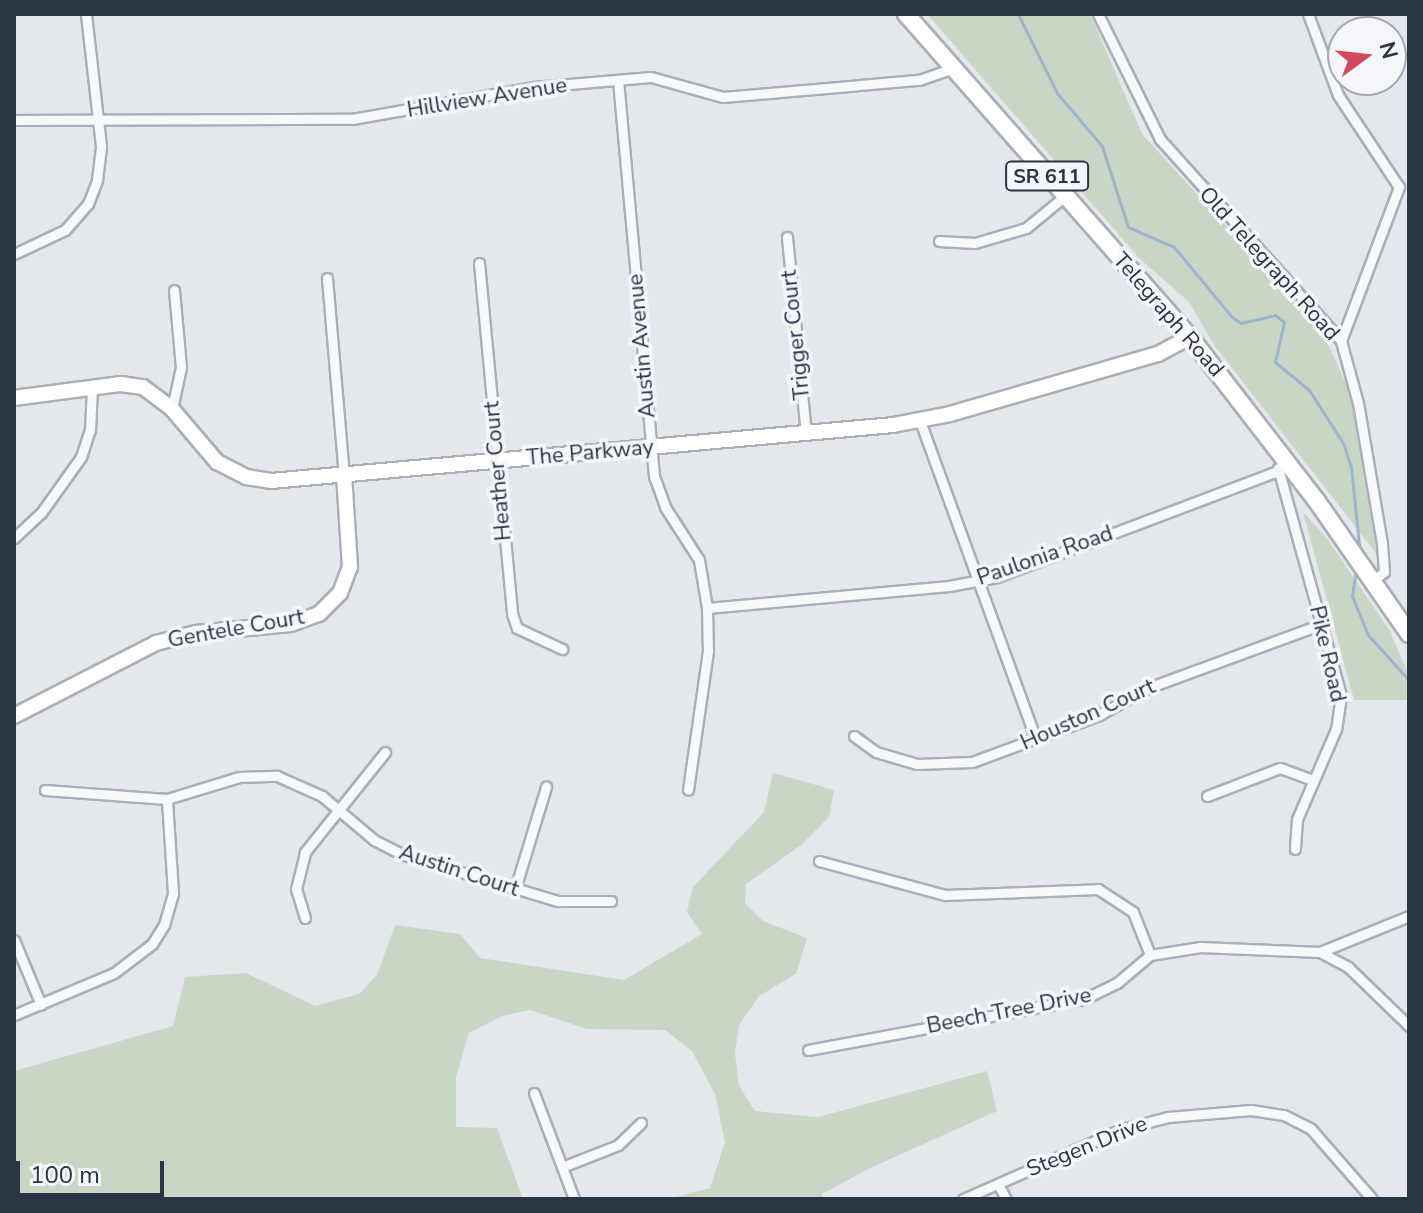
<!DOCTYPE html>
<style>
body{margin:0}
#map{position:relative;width:1423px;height:1213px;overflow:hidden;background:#e4e7ec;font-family:"Nunito Sans",sans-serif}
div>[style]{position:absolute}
.green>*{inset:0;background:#c9d6c5}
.stream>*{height:3px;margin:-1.5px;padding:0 1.5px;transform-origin:1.5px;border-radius:1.5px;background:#9fb4cc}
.roads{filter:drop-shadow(2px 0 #a9aeb7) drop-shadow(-2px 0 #a9aeb7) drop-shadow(0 2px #a9aeb7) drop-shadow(0 -2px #a9aeb7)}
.street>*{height:9px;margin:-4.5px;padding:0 4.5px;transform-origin:4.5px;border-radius:4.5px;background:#f7f8fa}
.secondary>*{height:14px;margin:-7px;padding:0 7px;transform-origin:7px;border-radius:7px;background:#fff}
.primary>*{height:16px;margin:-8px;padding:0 8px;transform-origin:8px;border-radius:8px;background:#fff}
span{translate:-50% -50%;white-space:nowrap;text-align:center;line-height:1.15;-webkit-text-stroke:7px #f4f6f9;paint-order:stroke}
.shield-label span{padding:2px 6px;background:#f4f6f9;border:2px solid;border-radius:6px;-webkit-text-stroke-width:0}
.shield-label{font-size:20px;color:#2b3445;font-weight:700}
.street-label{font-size:22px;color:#2b3445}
.frame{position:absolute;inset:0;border:16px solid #2b3445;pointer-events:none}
.north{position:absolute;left:1327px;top:16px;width:80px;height:80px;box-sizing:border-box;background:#f4f6f9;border:2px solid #a4a8b1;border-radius:50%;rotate:75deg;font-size:22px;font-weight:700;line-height:32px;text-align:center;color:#2b3445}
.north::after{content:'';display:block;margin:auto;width:28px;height:36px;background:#d1495b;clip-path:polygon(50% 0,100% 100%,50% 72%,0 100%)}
.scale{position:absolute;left:16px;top:1161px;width:148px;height:36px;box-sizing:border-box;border:4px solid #2b3445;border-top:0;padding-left:10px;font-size:24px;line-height:28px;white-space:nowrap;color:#2b3445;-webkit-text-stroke:6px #f4f6f9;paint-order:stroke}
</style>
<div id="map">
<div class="green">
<div style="clip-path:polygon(927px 14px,1090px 14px,1142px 134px,1322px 331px,1352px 397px,1382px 561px,1214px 345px,1189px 302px,1140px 259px)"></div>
<div style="clip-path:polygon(1303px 512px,1326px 537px,1390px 631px,1409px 676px,1409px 700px,1354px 700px)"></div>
<div style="clip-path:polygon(773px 773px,834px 790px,829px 817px,801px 845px,746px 884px,745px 903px,763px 921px,807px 938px,796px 974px,759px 996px,739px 1025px,735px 1053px,739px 1086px,755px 1111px,818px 1117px,987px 1071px,997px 1111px,868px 1169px,822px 1194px,823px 1199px,669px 1199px,710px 1188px,725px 1142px,715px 1094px,692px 1051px,665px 1030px,587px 1029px,530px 1010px,502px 1016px,469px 1033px,456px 1077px,456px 1127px,497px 1128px,523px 1199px,14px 1199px,14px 1071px,173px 1026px,185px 977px,246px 973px,315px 1006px,359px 994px,377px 975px,395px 925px,460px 934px,480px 958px,624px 980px,702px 934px,687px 912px,693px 887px,764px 812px)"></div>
</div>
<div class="stream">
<div style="left:1018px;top:14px;width:88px;rotate:63.7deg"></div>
<div style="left:1057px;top:93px;width:70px;rotate:49.7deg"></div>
<div style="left:1102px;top:146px;width:85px;rotate:72.2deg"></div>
<div style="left:1128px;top:227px;width:50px;rotate:23.5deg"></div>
<div style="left:1174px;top:247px;width:91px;rotate:50.4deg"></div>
<div style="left:1232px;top:317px;width:11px;rotate:34deg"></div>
<div style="left:1241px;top:323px;width:35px;rotate:-13deg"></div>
<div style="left:1275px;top:315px;width:11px;rotate:38deg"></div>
<div style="left:1284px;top:322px;width:41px;rotate:102.7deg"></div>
<div style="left:1275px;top:362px;width:44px;rotate:39.5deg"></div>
<div style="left:1309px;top:390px;width:63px;rotate:57.3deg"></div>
<div style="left:1343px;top:443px;width:25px;rotate:72deg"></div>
<div style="left:1351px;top:467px;width:78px;rotate:84.1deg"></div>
<div style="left:1356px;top:570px;width:26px;rotate:99deg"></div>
<div style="left:1352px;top:596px;width:42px;rotate:67.7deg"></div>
<div style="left:1368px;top:635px;width:61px;rotate:47.7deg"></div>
</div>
<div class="roads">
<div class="street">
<div style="left:1098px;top:14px;width:140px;rotate:63.6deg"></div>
<div style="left:1160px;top:139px;width:271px;rotate:48.1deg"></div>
<div style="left:1341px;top:341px;width:64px;rotate:74.7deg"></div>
<div style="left:1358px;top:403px;width:143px;rotate:80.3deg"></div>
<div style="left:1382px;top:544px;width:28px;rotate:86deg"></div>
<div style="left:1384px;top:572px;width:15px;rotate:143deg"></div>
<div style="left:1308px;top:14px;width:86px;rotate:69.7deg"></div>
<div style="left:1338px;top:95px;width:110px;rotate:56.5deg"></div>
<div style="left:618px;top:80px;width:398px;rotate:84.8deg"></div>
<div style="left:654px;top:476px;width:33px;rotate:70deg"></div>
<div style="left:665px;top:507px;width:63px;rotate:57.3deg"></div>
<div style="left:699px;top:560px;width:49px;rotate:80.5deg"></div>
<div style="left:707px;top:608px;width:43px;rotate:88.7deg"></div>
<div style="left:708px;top:651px;width:140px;rotate:98.2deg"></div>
<div style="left:14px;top:120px;width:338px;rotate:-0.2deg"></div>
<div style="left:352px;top:119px;width:185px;rotate:-10deg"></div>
<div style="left:534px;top:87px;width:117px;rotate:-4.9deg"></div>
<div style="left:651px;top:77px;width:75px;rotate:15.5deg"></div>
<div style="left:723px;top:97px;width:197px;rotate:-5deg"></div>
<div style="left:919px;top:80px;width:36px;rotate:-19deg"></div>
<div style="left:787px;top:237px;width:197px;rotate:84.5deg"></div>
<div style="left:939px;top:241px;width:36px;rotate:3deg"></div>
<div style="left:975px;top:243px;width:53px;rotate:-16.4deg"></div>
<div style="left:1026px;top:228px;width:50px;rotate:-39.4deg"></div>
<div style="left:14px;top:254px;width:56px;rotate:-25.2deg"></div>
<div style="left:65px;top:230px;width:35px;rotate:-49deg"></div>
<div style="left:88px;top:204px;width:26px;rotate:-69deg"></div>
<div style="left:97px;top:180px;width:34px;rotate:-83deg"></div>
<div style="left:101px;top:146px;width:133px;rotate:-96.5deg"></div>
<div style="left:479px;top:263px;width:353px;rotate:84.6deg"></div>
<div style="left:512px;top:614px;width:15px;rotate:70deg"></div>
<div style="left:517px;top:628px;width:50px;rotate:25deg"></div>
<div style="left:327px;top:278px;width:198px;rotate:85.1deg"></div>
<div style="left:1341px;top:341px;width:165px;rotate:-69.4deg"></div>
<div style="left:172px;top:409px;width:43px;rotate:-77.9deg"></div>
<div style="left:181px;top:367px;width:77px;rotate:-95.2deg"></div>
<div style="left:920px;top:421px;width:338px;rotate:70deg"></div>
<div style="left:1278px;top:468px;width:236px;rotate:74.5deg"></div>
<div style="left:1341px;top:695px;width:34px;rotate:98deg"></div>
<div style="left:1336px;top:729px;width:98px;rotate:113.4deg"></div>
<div style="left:1297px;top:819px;width:30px;rotate:94deg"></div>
<div style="left:14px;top:538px;width:37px;rotate:-43deg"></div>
<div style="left:41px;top:513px;width:69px;rotate:-54.5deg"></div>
<div style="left:81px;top:457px;width:28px;rotate:-72deg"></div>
<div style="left:90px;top:430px;width:42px;rotate:-87.3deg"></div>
<div style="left:707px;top:608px;width:243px;rotate:-5.2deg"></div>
<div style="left:949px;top:586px;width:49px;rotate:-10.6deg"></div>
<div style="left:997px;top:577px;width:299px;rotate:-20.7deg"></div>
<div style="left:854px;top:736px;width:27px;rotate:36deg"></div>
<div style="left:876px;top:752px;width:43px;rotate:16.3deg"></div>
<div style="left:917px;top:764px;width:55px;rotate:-2.1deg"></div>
<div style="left:972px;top:762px;width:135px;rotate:-20.3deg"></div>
<div style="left:1099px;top:715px;width:53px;rotate:-29.5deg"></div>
<div style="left:1145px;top:689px;width:189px;rotate:-20.2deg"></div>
<div style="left:45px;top:790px;width:122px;rotate:4.2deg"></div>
<div style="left:167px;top:799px;width:75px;rotate:-17deg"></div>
<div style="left:239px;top:777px;width:38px;rotate:-2deg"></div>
<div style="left:277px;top:776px;width:49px;rotate:24deg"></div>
<div style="left:322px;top:796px;width:68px;rotate:40.2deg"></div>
<div style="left:374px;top:840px;width:30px;rotate:27deg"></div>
<div style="left:401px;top:854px;width:164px;rotate:16.7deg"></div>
<div style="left:558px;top:901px;width:53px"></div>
<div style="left:1207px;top:796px;width:78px;rotate:-21deg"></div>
<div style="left:1280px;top:768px;width:35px;rotate:20deg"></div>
<div style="left:819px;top:861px;width:131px;rotate:15.1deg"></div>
<div style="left:945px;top:895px;width:153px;rotate:-2.2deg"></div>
<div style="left:1098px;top:889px;width:42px;rotate:33.3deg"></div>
<div style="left:1133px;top:912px;width:46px;rotate:68.4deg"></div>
<div style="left:515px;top:889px;width:107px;rotate:-73.1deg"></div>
<div style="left:305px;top:918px;width:30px;rotate:-107deg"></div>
<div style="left:296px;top:889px;width:38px;rotate:-76deg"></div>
<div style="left:305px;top:852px;width:128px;rotate:-51.3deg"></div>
<div style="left:14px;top:940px;width:70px;rotate:67.4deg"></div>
<div style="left:1320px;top:952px;width:96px;rotate:-22deg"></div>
<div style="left:14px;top:1015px;width:108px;rotate:-22.8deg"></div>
<div style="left:114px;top:973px;width:48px;rotate:-37.3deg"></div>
<div style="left:152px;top:944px;width:22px;rotate:-58deg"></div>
<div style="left:164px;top:925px;width:33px;rotate:-74deg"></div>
<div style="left:173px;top:893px;width:94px;rotate:-93.7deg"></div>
<div style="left:808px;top:1050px;width:281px;rotate:-10.5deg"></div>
<div style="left:1084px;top:999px;width:37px;rotate:-26deg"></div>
<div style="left:1117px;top:983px;width:43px;rotate:-40.3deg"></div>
<div style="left:1150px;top:955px;width:51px;rotate:-9.1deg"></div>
<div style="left:1200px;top:947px;width:120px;rotate:2.4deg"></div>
<div style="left:1320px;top:952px;width:32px;rotate:28deg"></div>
<div style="left:1348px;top:967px;width:85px;rotate:44deg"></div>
<div style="left:534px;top:1093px;width:113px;rotate:69.3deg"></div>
<div style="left:562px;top:1167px;width:60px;rotate:-21.4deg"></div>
<div style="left:618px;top:1145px;width:32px;rotate:-44deg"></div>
<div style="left:998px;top:1184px;width:17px;rotate:62deg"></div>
<div style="left:963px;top:1199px;width:174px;rotate:-23.8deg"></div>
<div style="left:1122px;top:1129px;width:48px;rotate:-14.6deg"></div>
<div style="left:1168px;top:1117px;width:83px;rotate:-4.8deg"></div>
<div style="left:1251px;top:1110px;width:33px;rotate:9deg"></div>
<div style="left:1284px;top:1115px;width:30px;rotate:27deg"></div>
<div style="left:1311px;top:1129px;width:93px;rotate:48.9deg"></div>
</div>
<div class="secondary">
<div style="left:14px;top:398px;width:108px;rotate:-7.5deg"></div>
<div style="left:121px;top:384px;width:22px;rotate:8deg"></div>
<div style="left:143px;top:387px;width:36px;rotate:37deg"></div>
<div style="left:172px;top:409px;width:70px;rotate:49.7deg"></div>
<div style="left:217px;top:462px;width:33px;rotate:27deg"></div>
<div style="left:246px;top:477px;width:25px;rotate:9deg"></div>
<div style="left:271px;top:481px;width:625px;rotate:-5.14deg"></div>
<div style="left:893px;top:425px;width:58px;rotate:-10.9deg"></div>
<div style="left:950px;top:414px;width:216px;rotate:-16.1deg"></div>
<div style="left:1158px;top:354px;width:36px;rotate:-28deg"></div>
<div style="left:14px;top:716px;width:160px;rotate:-27.2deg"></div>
<div style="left:156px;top:643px;width:41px;rotate:-14deg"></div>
<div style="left:196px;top:633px;width:95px;rotate:-5.4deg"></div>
<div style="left:291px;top:624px;width:30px;rotate:-20deg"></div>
<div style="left:319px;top:614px;width:30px;rotate:-45deg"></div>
<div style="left:340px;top:593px;width:28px;rotate:-69deg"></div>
<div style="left:350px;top:567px;width:92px;rotate:-93.7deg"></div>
</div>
<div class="primary">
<div style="left:906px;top:14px;width:430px;rotate:48.7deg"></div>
<div style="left:1190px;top:337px;width:206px;rotate:52.3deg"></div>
<div style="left:1316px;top:500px;width:163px;rotate:55.2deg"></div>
</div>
</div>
<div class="shield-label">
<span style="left:1047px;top:176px">SR 611</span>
</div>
<div class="street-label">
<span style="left:487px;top:98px;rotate:-9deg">Hillview Avenue</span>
<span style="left:1269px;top:264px;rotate:48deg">Old Telegraph Road</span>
<span style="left:1168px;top:315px;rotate:49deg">Telegraph Road</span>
<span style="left:796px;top:335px;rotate:-96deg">Trigger Court</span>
<span style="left:642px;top:346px;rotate:-95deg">Austin Avenue</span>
<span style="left:590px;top:453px;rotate:-5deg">The Parkway</span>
<span style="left:498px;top:471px;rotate:-95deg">Heather Court</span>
<span style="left:1045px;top:556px;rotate:-19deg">Paulonia Road</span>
<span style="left:236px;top:629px;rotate:-10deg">Gentele Court</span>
<span style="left:1327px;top:654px;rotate:77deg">Pike Road</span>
<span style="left:1088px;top:715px;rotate:-24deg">Houston Court</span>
<span style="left:459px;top:871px;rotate:18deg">Austin Court</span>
<span style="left:1009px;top:1011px;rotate:-11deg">Beech Tree Drive</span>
<span style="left:1087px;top:1147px;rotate:-22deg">Stegen Drive</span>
</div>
<div class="frame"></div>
<div class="north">N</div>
<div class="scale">100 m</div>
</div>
